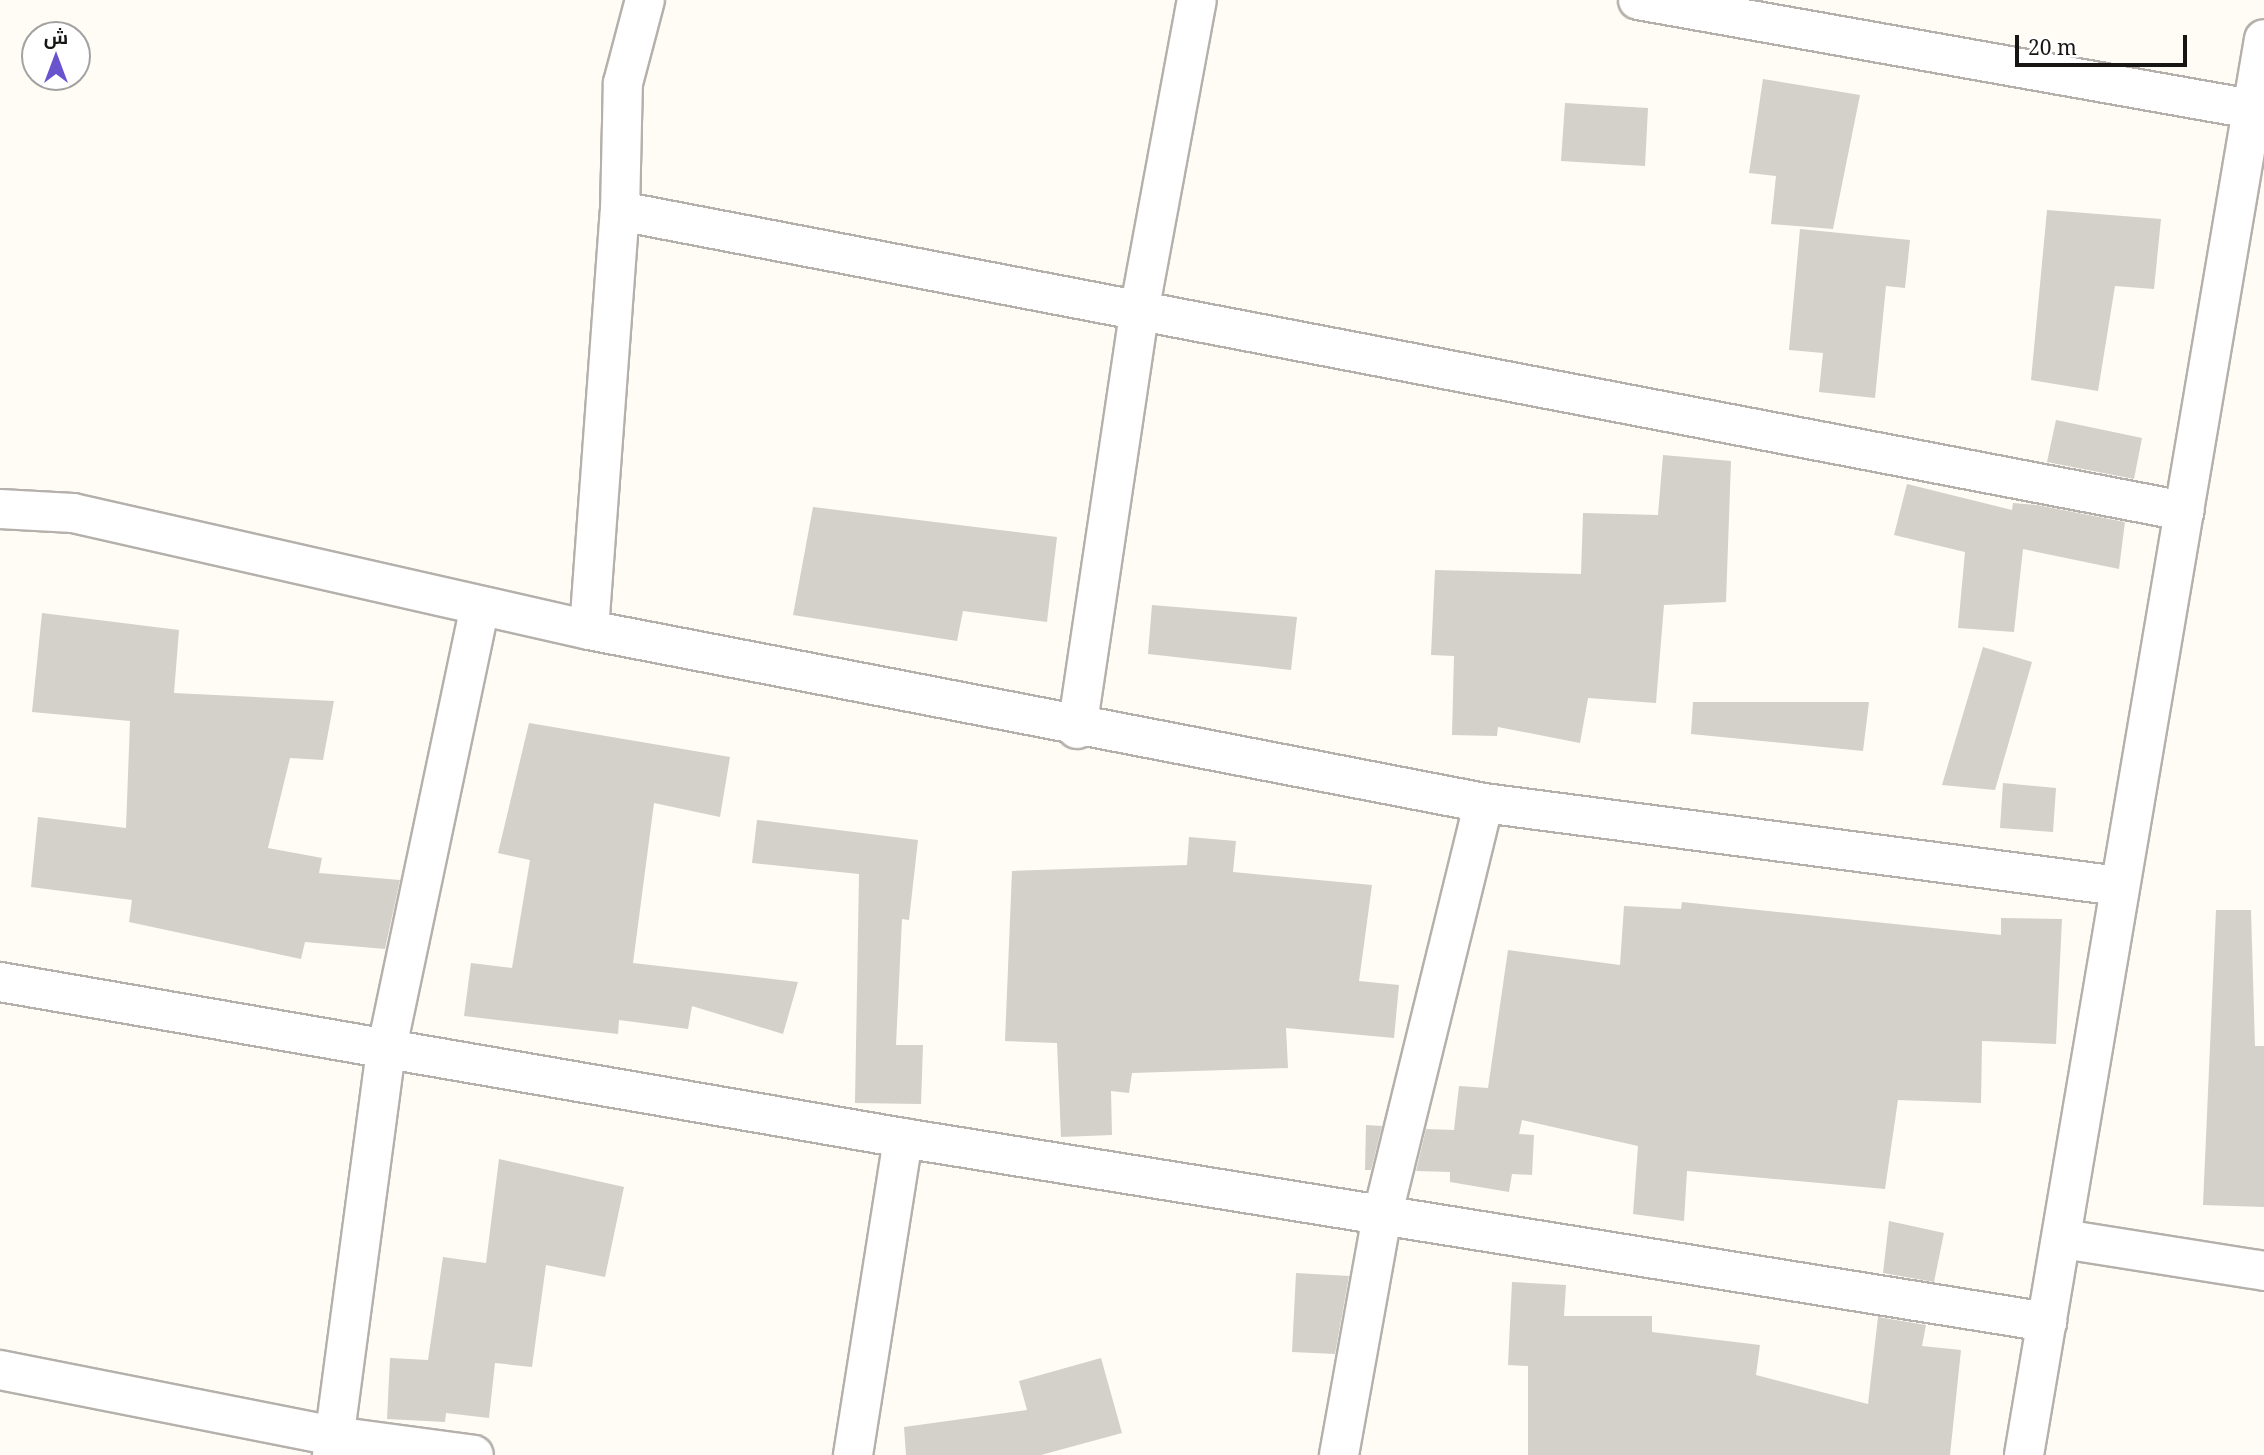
<!DOCTYPE html>
<meta charset="utf-8">
<style>
body{margin:0}
#map{position:relative;width:2264px;height:1455px;overflow:hidden;background:#fffbf5;font-family:"Noto Serif",Cairo,serif}
div>[style]{position:absolute}
.building>*{inset:0;background:#d4d0ca}
.roads{filter:drop-shadow(2px 0 #b5b0ab) drop-shadow(-2px 0 #b5b0ab) drop-shadow(0 2px #b5b0ab) drop-shadow(0 -2px #b5b0ab)}
.street>*{height:38px;margin:-19px;padding:0 19px;transform-origin:19px;border-radius:19px;background:#fff}
.secondary>*{height:38px;margin:-19px;padding:0 19px;transform-origin:19px;border-radius:19px;background:#fff}
span{translate:-50% -50%;white-space:nowrap;text-align:center;line-height:1.15;-webkit-text-stroke:5px #fff;paint-order:stroke}
.north{position:absolute;left:21px;top:21px;width:70px;height:70px;box-sizing:border-box;background:#fff;border:2px solid #a2a2a1;border-radius:50%;rotate:0deg;font-size:19px;font-weight:700;line-height:28px;text-align:center;color:#171614}
.north::after{content:'';display:block;margin:auto;width:24px;height:32px;background:#6954ce;clip-path:polygon(50% 0,100% 100%,50% 72%,0 100%)}
.scale{position:absolute;left:2015px;top:35px;width:172px;height:32px;box-sizing:border-box;border:4px solid #171614;border-top:0;padding-left:9px;font-size:21px;line-height:24px;white-space:nowrap;color:#171614;-webkit-text-stroke:5px #fff;paint-order:stroke}
</style>
<div id="map">
<div class="building">
<div style="clip-path:polygon(1763px 79px,1860px 95px,1833px 229px,1771px 224px,1776px 176px,1749px 173px)"></div>
<div style="clip-path:polygon(1565px 103px,1648px 108px,1645px 166px,1561px 161px)"></div>
<div style="clip-path:polygon(2047px 210px,2161px 219px,2154px 289px,2115px 286px,2098px 391px,2031px 380px)"></div>
<div style="clip-path:polygon(1800px 229px,1910px 240px,1905px 288px,1886px 286px,1875px 398px,1819px 392px,1823px 353px,1789px 350px)"></div>
<div style="clip-path:polygon(2056px 420px,2142px 438px,2134px 479px,2047px 462px)"></div>
<div style="clip-path:polygon(1663px 455px,1731px 461px,1726px 602px,1664px 605px,1656px 703px,1588px 698px,1580px 743px,1498px 727px,1497px 736px,1452px 735px,1454px 656px,1431px 655px,1435px 570px,1581px 574px,1583px 513px,1658px 515px)"></div>
<div style="clip-path:polygon(1907px 484px,2012px 510px,2013px 503px,2037px 505px,2125px 522px,2119px 569px,2023px 549px,2014px 632px,1958px 628px,1965px 552px,1894px 535px)"></div>
<div style="clip-path:polygon(813px 507px,1057px 537px,1047px 622px,963px 611px,957px 641px,793px 615px)"></div>
<div style="clip-path:polygon(1152px 605px,1297px 617px,1291px 670px,1148px 654px)"></div>
<div style="clip-path:polygon(42px 613px,179px 630px,174px 693px,334px 701px,323px 760px,290px 758px,268px 848px,322px 858px,319px 873px,400px 880px,385px 949px,305px 942px,301px 959px,129px 922px,132px 900px,31px 887px,38px 817px,126px 828px,130px 721px,32px 712px)"></div>
<div style="clip-path:polygon(1983px 647px,2032px 662px,1995px 790px,1942px 785px)"></div>
<div style="clip-path:polygon(1693px 702px,1869px 702px,1863px 751px,1691px 734px)"></div>
<div style="clip-path:polygon(529px 723px,730px 757px,720px 817px,654px 803px,633px 963px,798px 982px,783px 1034px,692px 1006px,688px 1029px,619px 1020px,618px 1034px,464px 1016px,471px 963px,512px 968px,530px 860px,498px 853px)"></div>
<div style="clip-path:polygon(2003px 783px,2056px 788px,2053px 832px,2000px 828px)"></div>
<div style="clip-path:polygon(757px 820px,918px 840px,909px 920px,902px 919px,896px 1045px,923px 1045px,921px 1104px,855px 1103px,859px 874px,752px 863px)"></div>
<div style="clip-path:polygon(1189px 837px,1236px 841px,1233px 872px,1372px 885px,1359px 981px,1399px 985px,1394px 1038px,1286px 1028px,1288px 1068px,1132px 1073px,1129px 1093px,1111px 1091px,1112px 1135px,1061px 1137px,1057px 1043px,1005px 1041px,1012px 871px,1187px 865px)"></div>
<div style="clip-path:polygon(1682px 902px,2001px 935px,2001px 918px,2062px 919px,2056px 1044px,1982px 1041px,1981px 1103px,1898px 1100px,1885px 1189px,1687px 1171px,1684px 1221px,1633px 1214px,1638px 1146px,1522px 1120px,1519px 1134px,1534px 1135px,1532px 1175px,1512px 1174px,1509px 1192px,1450px 1182px,1450px 1172px,1416px 1171px,1426px 1129px,1454px 1130px,1459px 1086px,1488px 1088px,1508px 950px,1620px 965px,1624px 906px,1681px 909px)"></div>
<div style="clip-path:polygon(2216px 910px,2251px 910px,2255px 1046px,2264px 1046px,2264px 1207px,2203px 1205px)"></div>
<div style="clip-path:polygon(1366px 1125px,1382px 1126px,1371px 1170px,1365px 1170px)"></div>
<div style="clip-path:polygon(499px 1159px,624px 1187px,605px 1277px,546px 1265px,532px 1367px,495px 1363px,489px 1418px,446px 1413px,445px 1422px,387px 1419px,390px 1358px,428px 1360px,443px 1257px,486px 1263px)"></div>
<div style="clip-path:polygon(1889px 1221px,1944px 1233px,1934px 1282px,1883px 1273px)"></div>
<div style="clip-path:polygon(1296px 1273px,1349px 1276px,1335px 1354px,1292px 1352px)"></div>
<div style="clip-path:polygon(1512px 1282px,1566px 1285px,1564px 1316px,1652px 1316px,1652px 1332px,1760px 1345px,1756px 1375px,1868px 1404px,1878px 1317px,1926px 1325px,1922px 1346px,1961px 1350px,1950px 1455px,1528px 1455px,1528px 1366px,1508px 1365px)"></div>
<div style="clip-path:polygon(1101px 1358px,1122px 1433px,1041px 1455px,906px 1455px,904px 1427px,1027px 1410px,1019px 1381px)"></div>
</div>
<div class="roads">
<div class="street">
<div style="left:1638px;top:0;width:623px;rotate:10.08deg"></div>
<div style="left:620px;top:211px;width:1593px;rotate:10.86deg"></div>
<div style="left:0;top:509px;width:73px;rotate:3.1deg"></div>
<div style="left:73px;top:513px;width:529px;rotate:12.78deg"></div>
<div style="left:589px;top:630px;width:912px;rotate:10.94deg"></div>
<div style="left:1484px;top:803px;width:640px;rotate:7.45deg"></div>
<div style="left:589px;top:630px;width:420px;rotate:-85.8deg"></div>
<div style="left:620px;top:211px;width:128px;rotate:-88.7deg"></div>
<div style="left:623px;top:83px;width:86px;rotate:-75.2deg"></div>
<div style="left:1077px;top:729px;width:422px;rotate:-81.5deg"></div>
<div style="left:1139px;top:312px;width:317px;rotate:-79.5deg"></div>
<div style="left:0;top:982px;width:916px;rotate:9.8deg"></div>
<div style="left:903px;top:1138px;width:1159px;rotate:9.14deg"></div>
<div style="left:2063px;top:1239px;width:204px;rotate:9deg"></div>
<div style="left:0;top:1370px;width:340px;rotate:11.2deg"></div>
<div style="left:334px;top:1436px;width:141px;rotate:7.7deg"></div>
<div style="left:332px;top:1455px;width:407px;rotate:-82.4deg"></div>
<div style="left:386px;top:1052px;width:456px;rotate:-78.1deg"></div>
<div style="left:853px;top:1455px;width:321px;rotate:-81deg"></div>
<div style="left:1339px;top:1455px;width:242px;rotate:-79.8deg"></div>
<div style="left:1382px;top:1217px;width:426px;rotate:-76.2deg"></div>
</div>
<div class="secondary">
<div style="left:2024px;top:1455px;width:1436px;rotate:-80.38deg"></div>
</div>
</div>
<div class="north">ش</div>
<div class="scale">20 m</div>
</div>
